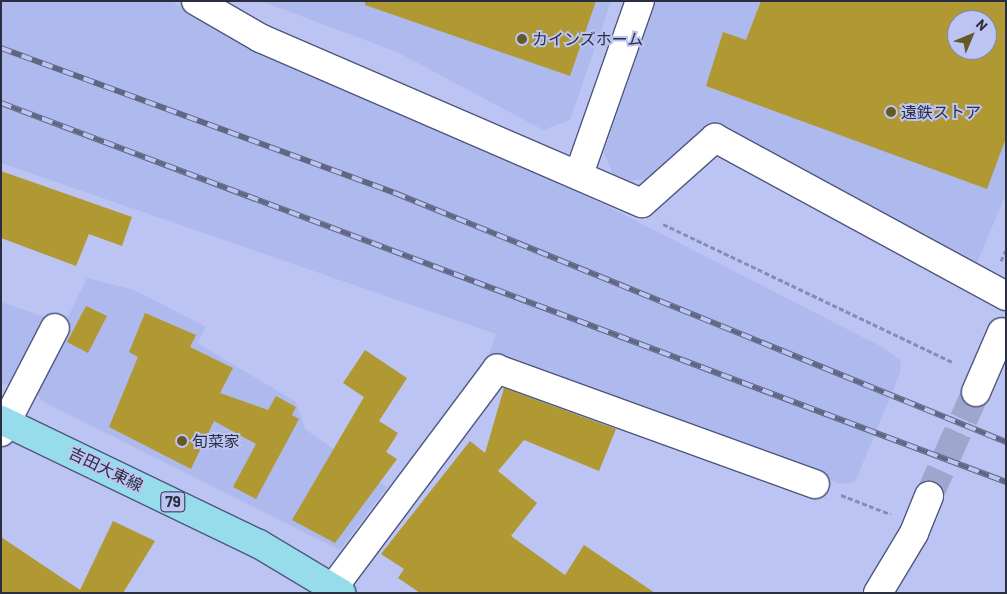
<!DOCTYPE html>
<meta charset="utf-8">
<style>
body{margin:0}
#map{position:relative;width:1007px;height:594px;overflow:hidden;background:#bbc4f2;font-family:Barlow,"Noto Sans JP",sans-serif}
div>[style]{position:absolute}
.built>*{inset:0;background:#aeb9ed}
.building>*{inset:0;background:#b09832}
.minor-tunnel>*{height:28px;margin-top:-14px;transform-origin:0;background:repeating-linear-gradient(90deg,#9ea6ce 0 28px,transparent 0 42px)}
.path>*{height:3px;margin-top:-1.5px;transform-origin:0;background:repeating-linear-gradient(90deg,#868db1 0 5px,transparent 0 7.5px)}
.roads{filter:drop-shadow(1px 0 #4f567e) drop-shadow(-1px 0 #4f567e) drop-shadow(0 1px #4f567e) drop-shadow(0 -1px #4f567e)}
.minor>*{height:28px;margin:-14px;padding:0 14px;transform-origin:14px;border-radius:14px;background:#fff}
.major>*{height:28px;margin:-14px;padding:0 14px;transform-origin:14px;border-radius:14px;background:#97dceb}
.rail>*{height:5.5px;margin-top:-2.75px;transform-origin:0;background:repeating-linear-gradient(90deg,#bbc4f2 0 11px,#616783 0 22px);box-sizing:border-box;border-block:1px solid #616783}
.dots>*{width:14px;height:14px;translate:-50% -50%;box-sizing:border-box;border:2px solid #bbc4f2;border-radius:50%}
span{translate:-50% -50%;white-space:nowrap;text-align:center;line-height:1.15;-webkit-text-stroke:4px #bbc4f2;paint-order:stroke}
.shield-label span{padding:1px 4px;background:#bbc4f2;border:1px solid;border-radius:4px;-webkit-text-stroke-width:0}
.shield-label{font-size:15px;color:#2b2e40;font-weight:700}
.poi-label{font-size:16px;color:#2b2e40}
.left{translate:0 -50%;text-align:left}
.street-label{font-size:16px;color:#2b2e40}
.frame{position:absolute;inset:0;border:2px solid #2b2e40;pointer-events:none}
.north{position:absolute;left:947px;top:10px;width:50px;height:50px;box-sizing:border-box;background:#bbc4f2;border:1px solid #8188ab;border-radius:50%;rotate:45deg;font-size:14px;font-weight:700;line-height:20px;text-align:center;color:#2b2e40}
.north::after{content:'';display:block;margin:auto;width:18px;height:22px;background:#665926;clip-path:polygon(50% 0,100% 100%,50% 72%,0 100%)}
</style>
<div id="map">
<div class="built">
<div style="clip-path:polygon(1px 1px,171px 1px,229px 34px,603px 204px,882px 347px,901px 360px,900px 373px,855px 482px,840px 484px,820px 477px,489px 354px,496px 334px,1px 163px)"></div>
<div style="clip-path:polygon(261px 1px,611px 1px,570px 120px,543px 130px,397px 52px)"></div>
<div style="clip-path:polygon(evenodd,656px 1px,1006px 1px,1006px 194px,974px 270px,709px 122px,649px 179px,625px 181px,613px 176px,604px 152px,656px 1px,957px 20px,987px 20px,987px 50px,957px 50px,957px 20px)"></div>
<div style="clip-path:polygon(87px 278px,134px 290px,206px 327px,197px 343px,296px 402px,305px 429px,387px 487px,340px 550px,42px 401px,34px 387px)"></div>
<div style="clip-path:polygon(1px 302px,47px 318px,10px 386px,1px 382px)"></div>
</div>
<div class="building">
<div style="clip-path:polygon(365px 1px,596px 1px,570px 76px,365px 5px)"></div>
<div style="clip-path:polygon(evenodd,761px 1px,1006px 1px,1006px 138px,987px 189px,706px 86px,723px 32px,746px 40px,761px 1px,957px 20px,987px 20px,987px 50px,957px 50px,957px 20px)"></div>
<div style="clip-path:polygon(1px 171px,132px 217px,122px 246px,89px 234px,76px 266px,1px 238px)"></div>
<div style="clip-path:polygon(86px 306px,107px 316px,88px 353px,67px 342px)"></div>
<div style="clip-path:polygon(145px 313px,196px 335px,190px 347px,233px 368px,220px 393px,268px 410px,276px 396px,296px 407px,292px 415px,299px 419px,256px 499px,233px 487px,256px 444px,214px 421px,191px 469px,109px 427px,138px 357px,129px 352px)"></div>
<div style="clip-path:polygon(365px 350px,407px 378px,379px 421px,398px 433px,386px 452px,397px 459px,335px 543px,292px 520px,364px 397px,343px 383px)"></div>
<div style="clip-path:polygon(504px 388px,616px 429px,599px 471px,524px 440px,498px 471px,537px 503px,511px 536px,565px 575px,584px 545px,655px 593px,420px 593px,398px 578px,404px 569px,381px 554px,470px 441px,485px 453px)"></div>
<div style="clip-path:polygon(113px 521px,155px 541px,123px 593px,1px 593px,1px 537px,80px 590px)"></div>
</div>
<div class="minor-tunnel">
<div style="left:929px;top:496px;width:114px;rotate:-65.7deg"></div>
</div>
<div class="path">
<div style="left:663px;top:224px;width:322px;rotate:25.5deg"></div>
<div style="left:1001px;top:261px;width:12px;rotate:-66deg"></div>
<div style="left:841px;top:495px;width:53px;rotate:21.2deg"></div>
</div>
<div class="roads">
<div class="minor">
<div style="left:196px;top:1px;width:74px;rotate:30deg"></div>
<div style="left:260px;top:38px;width:416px;rotate:23.4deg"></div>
<div style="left:642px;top:203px;width:98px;rotate:-41.7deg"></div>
<div style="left:715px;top:138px;width:331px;rotate:28.5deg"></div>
<div style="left:579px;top:174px;width:183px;rotate:-70.6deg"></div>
<div style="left:976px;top:392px;width:65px;rotate:-66.6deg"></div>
<div style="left:1px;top:432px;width:117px;rotate:-62.6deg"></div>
<div style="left:333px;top:588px;width:274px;rotate:-53.2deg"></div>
<div style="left:497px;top:369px;width:338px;rotate:19.9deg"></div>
<div style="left:878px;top:593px;width:70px;rotate:-59deg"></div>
<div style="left:914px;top:533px;width:40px;rotate:-68deg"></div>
</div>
<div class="major">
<div style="left:1px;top:420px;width:286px;rotate:25.7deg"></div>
<div style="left:259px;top:544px;width:96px;rotate:30.9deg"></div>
</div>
</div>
<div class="rail">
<div style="left:1px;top:48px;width:420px;rotate:20.2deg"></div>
<div style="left:395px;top:193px;width:660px;rotate:22.17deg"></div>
<div style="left:1px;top:103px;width:1074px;rotate:20.66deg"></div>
</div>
<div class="dots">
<div style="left:522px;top:39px;background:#665926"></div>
<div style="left:891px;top:112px;background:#665926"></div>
<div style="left:182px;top:441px;background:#665926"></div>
</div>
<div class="shield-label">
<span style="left:173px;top:502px">79</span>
</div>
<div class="poi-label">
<span class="left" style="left:532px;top:39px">カインズホーム</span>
<span class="left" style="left:901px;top:112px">遠鉄ストア</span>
<span class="left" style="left:192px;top:441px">旬菜家</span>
</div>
<div class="street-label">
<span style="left:106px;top:469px;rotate:26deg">吉田大東線</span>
</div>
<div class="frame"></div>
<div class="north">N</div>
</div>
